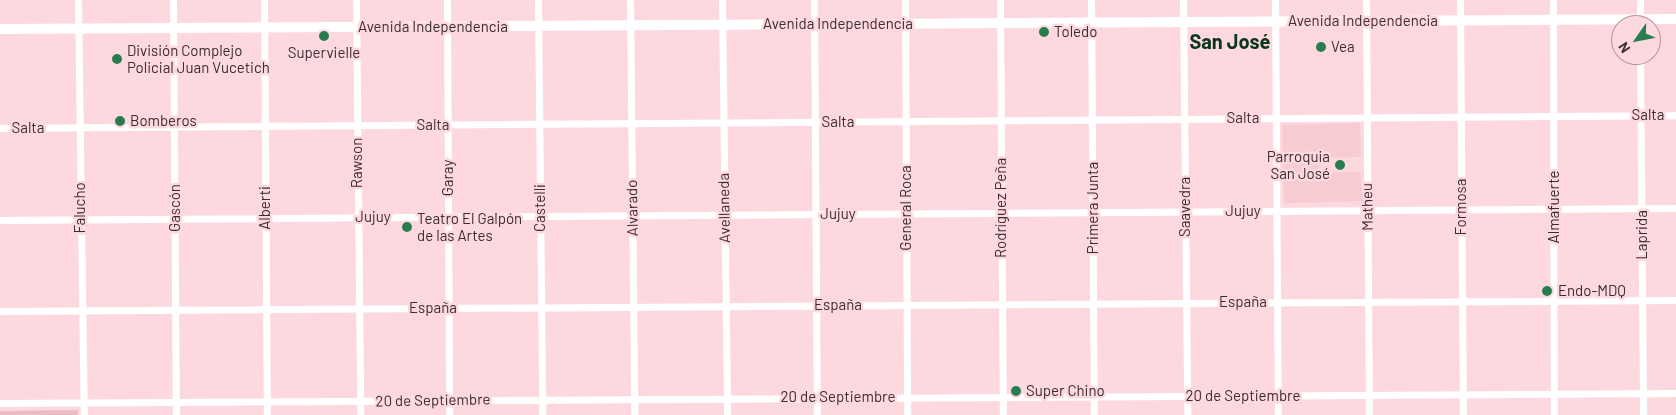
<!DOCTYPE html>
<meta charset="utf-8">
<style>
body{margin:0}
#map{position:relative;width:1676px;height:415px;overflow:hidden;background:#fdd9df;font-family:Barlow,sans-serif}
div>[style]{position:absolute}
.built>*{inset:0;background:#f6cbd2}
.green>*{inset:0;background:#eabcc4}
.minor>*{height:7px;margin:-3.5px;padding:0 3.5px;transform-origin:3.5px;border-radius:3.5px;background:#fff}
.primary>*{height:10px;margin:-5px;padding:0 5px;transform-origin:5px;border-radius:5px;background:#fff}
.dots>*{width:14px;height:14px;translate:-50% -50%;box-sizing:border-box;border:2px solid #fdd9df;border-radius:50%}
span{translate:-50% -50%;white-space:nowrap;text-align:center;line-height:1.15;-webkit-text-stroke:5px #fdd9df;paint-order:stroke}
.street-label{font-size:15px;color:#3b2d30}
.poi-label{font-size:15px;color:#3b2d30}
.left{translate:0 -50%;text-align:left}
.right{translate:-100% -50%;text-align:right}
.district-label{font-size:20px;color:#0c3520;font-weight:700}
.north{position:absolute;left:1611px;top:15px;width:50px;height:50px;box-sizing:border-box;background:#fdd9df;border:1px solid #af9499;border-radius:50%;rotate:237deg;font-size:14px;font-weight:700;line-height:20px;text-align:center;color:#3b2d30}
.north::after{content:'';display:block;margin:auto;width:18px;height:22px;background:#287d50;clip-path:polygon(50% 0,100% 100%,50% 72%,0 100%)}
</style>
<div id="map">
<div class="built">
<div style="clip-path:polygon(1360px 123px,1361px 157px,1318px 158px,1319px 173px,1361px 172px,1362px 201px,1284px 203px,1282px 125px)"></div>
</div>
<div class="green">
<div style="clip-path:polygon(78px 410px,78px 415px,0 415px,0 411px)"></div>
</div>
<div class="minor">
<div style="left:78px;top:0;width:415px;rotate:89.2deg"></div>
<div style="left:173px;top:0;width:415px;rotate:89.6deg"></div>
<div style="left:264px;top:0;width:415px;rotate:89.6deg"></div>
<div style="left:356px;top:0;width:415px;rotate:89.4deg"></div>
<div style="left:447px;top:0;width:415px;rotate:89.7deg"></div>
<div style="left:538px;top:0;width:415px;rotate:89.4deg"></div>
<div style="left:630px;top:0;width:415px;rotate:89.4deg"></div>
<div style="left:722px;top:0;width:415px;rotate:89.3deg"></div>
<div style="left:814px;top:0;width:415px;rotate:89.6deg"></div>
<div style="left:905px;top:0;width:415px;rotate:89.7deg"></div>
<div style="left:1000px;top:0;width:415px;rotate:89.6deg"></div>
<div style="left:1091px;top:0;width:415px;rotate:89.6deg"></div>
<div style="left:1183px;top:0;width:415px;rotate:89.4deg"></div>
<div style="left:1275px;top:0;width:415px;rotate:89.6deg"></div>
<div style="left:1366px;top:0;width:415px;rotate:89.6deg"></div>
<div style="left:1460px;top:0;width:415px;rotate:89.6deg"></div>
<div style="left:1553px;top:0;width:415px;rotate:89.9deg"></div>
<div style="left:1640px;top:0;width:25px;rotate:90deg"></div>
<div style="left:1640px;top:55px;width:360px;rotate:89.5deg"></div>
<div style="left:0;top:128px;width:1676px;rotate:-0.44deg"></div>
<div style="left:0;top:220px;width:1676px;rotate:-0.41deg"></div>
<div style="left:0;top:311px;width:1676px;rotate:-0.38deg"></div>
<div style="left:0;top:403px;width:1676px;rotate:-0.34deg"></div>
</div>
<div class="primary">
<div style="left:0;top:29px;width:1676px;rotate:-0.34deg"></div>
</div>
<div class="dots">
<div style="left:1044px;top:32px;background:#287d50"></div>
<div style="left:324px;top:36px;background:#287d50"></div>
<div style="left:1321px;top:47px;background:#287d50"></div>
<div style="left:117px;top:59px;background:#287d50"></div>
<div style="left:120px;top:121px;background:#287d50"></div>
<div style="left:1340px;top:165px;background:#287d50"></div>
<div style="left:407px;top:227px;background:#287d50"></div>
<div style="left:1547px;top:291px;background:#287d50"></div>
<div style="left:1016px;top:391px;background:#287d50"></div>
</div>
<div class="street-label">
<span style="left:1363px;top:21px">Avenida Independencia</span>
<span style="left:838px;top:24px">Avenida Independencia</span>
<span style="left:433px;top:27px">Avenida Independencia</span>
<span style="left:1648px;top:115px">Salta</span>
<span style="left:1243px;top:118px">Salta</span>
<span style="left:838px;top:122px">Salta</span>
<span style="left:433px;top:125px">Salta</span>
<span style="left:28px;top:128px">Salta</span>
<span style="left:357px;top:163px;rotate:-90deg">Rawson</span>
<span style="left:448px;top:178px;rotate:-90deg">Garay</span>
<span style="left:1185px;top:207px;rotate:-90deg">Saavedra</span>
<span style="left:1367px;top:207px;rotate:-91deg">Matheu</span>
<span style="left:1461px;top:207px;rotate:-90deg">Formosa</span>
<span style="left:1554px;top:207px;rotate:-90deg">Almafuerte</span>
<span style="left:80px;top:208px;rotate:-90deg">Falucho</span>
<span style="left:175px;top:208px;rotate:-90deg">Gascón</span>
<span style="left:265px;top:208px;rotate:-90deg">Alberti</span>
<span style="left:540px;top:208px;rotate:-90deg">Castelli</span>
<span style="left:632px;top:208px;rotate:-91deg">Alvarado</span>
<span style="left:724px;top:208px;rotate:-91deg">Avellaneda</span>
<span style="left:906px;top:208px;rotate:-90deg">General Roca</span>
<span style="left:1001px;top:208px;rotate:-90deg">Rodríguez Peña</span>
<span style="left:1093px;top:208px;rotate:-90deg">Primera Junta</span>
<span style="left:1243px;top:211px">Jujuy</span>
<span style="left:838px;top:214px">Jujuy</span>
<span style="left:373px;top:217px">Jujuy</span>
<span style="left:1642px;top:235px;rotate:-90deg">Laprida</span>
<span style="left:1243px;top:302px">España</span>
<span style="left:838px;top:305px">España</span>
<span style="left:433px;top:308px">España</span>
<span style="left:1243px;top:396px">20 de Septiembre</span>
<span style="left:838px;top:397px">20 de Septiembre</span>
<span style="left:433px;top:400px;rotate:-1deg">20 de Septiembre</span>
</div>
<div class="poi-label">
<span class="left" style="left:1054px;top:32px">Toledo</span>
<span class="left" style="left:1331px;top:47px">Vea</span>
<span class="left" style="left:127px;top:59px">División Complejo<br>Policial Juan Vucetich</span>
<span style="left:324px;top:53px">Supervielle</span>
<span class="left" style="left:130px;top:121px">Bomberos</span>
<span class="right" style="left:1330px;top:165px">Parroquia<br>San José</span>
<span class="left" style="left:417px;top:227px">Teatro El Galpón<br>de las Artes</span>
<span class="left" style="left:1558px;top:291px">Endo-MDQ</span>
<span class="left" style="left:1026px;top:391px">Super Chino</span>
</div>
<div class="district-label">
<span style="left:1230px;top:41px">San José</span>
</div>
<div class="north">N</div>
</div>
